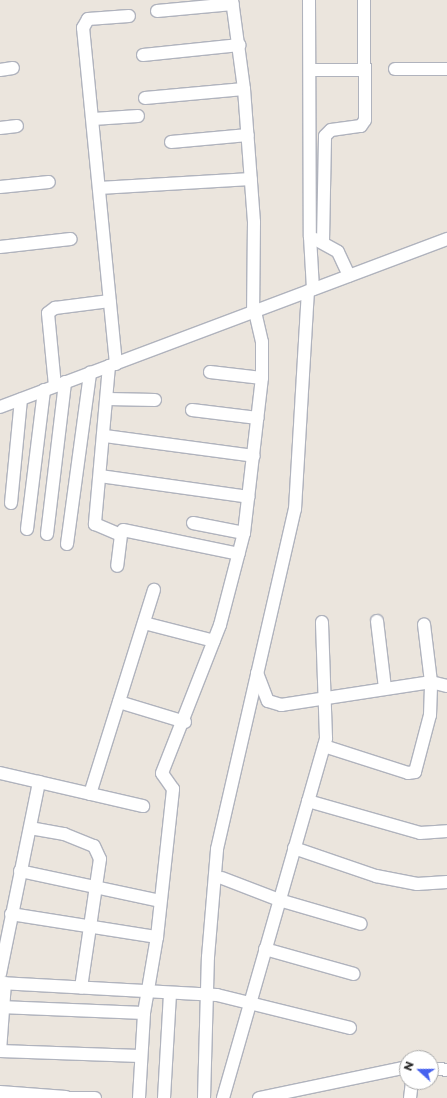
<!DOCTYPE html>
<style>
body{margin:0}
#map{position:relative;width:447px;height:1098px;overflow:hidden;background:#ebe5dd;font-family:Montserrat,sans-serif}
div>[style]{position:absolute}
.roads{filter:drop-shadow(1px 0 #b0b3bd) drop-shadow(-1px 0 #b0b3bd) drop-shadow(0 1px #b0b3bd) drop-shadow(0 -1px #b0b3bd)}
.minor>*{height:12px;margin:-6px;padding:0 6px;transform-origin:6px;border-radius:6px;background:#fff}
span{translate:-50% -50%;white-space:nowrap;text-align:center;line-height:1.15;-webkit-text-stroke:3px #fff;paint-order:stroke}
.north{position:absolute;left:399px;top:1050px;width:40px;height:40px;box-sizing:border-box;background:#fff;border:1px solid #aaa;border-radius:50%;rotate:291deg;font-size:11px;font-weight:700;line-height:16px;text-align:center;color:#2a2a2a}
.north::after{content:'';display:block;margin:auto;width:14px;height:18px;background:#4661ef;clip-path:polygon(50% 0,100% 100%,50% 72%,0 100%)}
</style>
<div id="map">
<div class="roads">
<div class="minor">
<div style="left:232px;top:0;width:90px;rotate:82.3deg"></div>
<div style="left:244px;top:89px;width:133px;rotate:85.7deg"></div>
<div style="left:254px;top:222px;width:91px;rotate:90.6deg"></div>
<div style="left:309px;top:0;width:237px;rotate:89.8deg"></div>
<div style="left:310px;top:237px;width:52px;rotate:86.7deg"></div>
<div style="left:157px;top:11px;width:76px;rotate:-5.3deg"></div>
<div style="left:143px;top:55px;width:97px;rotate:-5.9deg"></div>
<div style="left:395px;top:69px;width:52px"></div>
<div style="left:0;top:70px;width:13px;rotate:-9deg"></div>
<div style="left:311px;top:70px;width:54px"></div>
<div style="left:145px;top:98px;width:99px;rotate:-5.2deg"></div>
<div style="left:93px;top:119px;width:45px;rotate:-3.8deg"></div>
<div style="left:0;top:128px;width:17px;rotate:-7deg"></div>
<div style="left:171px;top:142px;width:77px;rotate:-5.2deg"></div>
<div style="left:0;top:187px;width:49px;rotate:-5.8deg"></div>
<div style="left:99px;top:188px;width:152px;rotate:-3.4deg"></div>
<div style="left:315px;top:239px;width:26px;rotate:29deg"></div>
<div style="left:338px;top:252px;width:26px;rotate:65deg"></div>
<div style="left:323px;top:242px;width:106px;rotate:-88.9deg"></div>
<div style="left:325px;top:136px;width:8px;rotate:-45deg"></div>
<div style="left:331px;top:130px;width:30px;rotate:-8deg"></div>
<div style="left:361px;top:126px;width:7px;rotate:-56deg"></div>
<div style="left:365px;top:120px;width:120px;rotate:-90.5deg"></div>
<div style="left:0;top:247px;width:71px;rotate:-6.4deg"></div>
<div style="left:116px;top:364px;width:338px;rotate:-95.6deg"></div>
<div style="left:83px;top:28px;width:10px;rotate:-61deg"></div>
<div style="left:88px;top:19px;width:41px;rotate:-4.2deg"></div>
<div style="left:109px;top:366px;width:159px;rotate:95.1deg"></div>
<div style="left:95px;top:524px;width:28px;rotate:23deg"></div>
<div style="left:121px;top:535px;width:31px;rotate:97deg"></div>
<div style="left:210px;top:372px;width:52px;rotate:6.6deg"></div>
<div style="left:55px;top:386px;width:73px;rotate:-95.5deg"></div>
<div style="left:48px;top:313px;width:9px;rotate:-36deg"></div>
<div style="left:55px;top:308px;width:55px;rotate:-7.3deg"></div>
<div style="left:108px;top:399px;width:47px;rotate:1.2deg"></div>
<div style="left:0;top:407px;width:478px;rotate:-20.6deg"></div>
<div style="left:192px;top:410px;width:66px;rotate:6.9deg"></div>
<div style="left:105px;top:436px;width:150px;rotate:7.6deg"></div>
<div style="left:100px;top:476px;width:150px;rotate:8deg"></div>
<div style="left:11px;top:503px;width:104px;rotate:-84.5deg"></div>
<div style="left:193px;top:523px;width:52px;rotate:11.1deg"></div>
<div style="left:27px;top:529px;width:140px;rotate:-83deg"></div>
<div style="left:123px;top:530px;width:118px;rotate:11.7deg"></div>
<div style="left:47px;top:534px;width:153px;rotate:-83.2deg"></div>
<div style="left:67px;top:544px;width:173px;rotate:-82.3deg"></div>
<div style="left:377px;top:621px;width:67px;rotate:83.2deg"></div>
<div style="left:144px;top:623px;width:72px;rotate:14.4deg"></div>
<div style="left:257px;top:673px;width:30px;rotate:69deg"></div>
<div style="left:268px;top:701px;width:14px;rotate:17deg"></div>
<div style="left:281px;top:705px;width:152px;rotate:-8.7deg"></div>
<div style="left:431px;top:682px;width:16px;rotate:14deg"></div>
<div style="left:119px;top:702px;width:69px;rotate:16.9deg"></div>
<div style="left:324px;top:746px;width:88px;rotate:17.8deg"></div>
<div style="left:408px;top:773px;width:7px;rotate:-8deg"></div>
<div style="left:415px;top:772px;width:59px;rotate:-75.3deg"></div>
<div style="left:430px;top:715px;width:33px;rotate:-88deg"></div>
<div style="left:431px;top:682px;width:58px;rotate:-96.9deg"></div>
<div style="left:0;top:773px;width:147px;rotate:13deg"></div>
<div style="left:90px;top:794px;width:214px;rotate:-72.6deg"></div>
<div style="left:308px;top:801px;width:116px;rotate:15.9deg"></div>
<div style="left:420px;top:833px;width:27px;rotate:-4deg"></div>
<div style="left:30px;top:828px;width:35px;rotate:10deg"></div>
<div style="left:64px;top:834px;width:32px;rotate:22deg"></div>
<div style="left:94px;top:846px;width:14px;rotate:65deg"></div>
<div style="left:100px;top:859px;width:130px;rotate:98.4deg"></div>
<div style="left:294px;top:848px;width:87px;rotate:18.9deg"></div>
<div style="left:376px;top:876px;width:42px;rotate:11deg"></div>
<div style="left:417px;top:884px;width:30px;rotate:-4deg"></div>
<div style="left:20px;top:871px;width:143px;rotate:12.1deg"></div>
<div style="left:222px;top:878px;width:61px;rotate:21.1deg"></div>
<div style="left:279px;top:900px;width:85px;rotate:16.3deg"></div>
<div style="left:11px;top:914px;width:148px;rotate:9deg"></div>
<div style="left:265px;top:949px;width:92px;rotate:15.7deg"></div>
<div style="left:0;top:974px;width:196px;rotate:-78.5deg"></div>
<div style="left:0;top:983px;width:217px;rotate:3.2deg"></div>
<div style="left:217px;top:995px;width:137px;rotate:13.9deg"></div>
<div style="left:0;top:1007px;width:144px;rotate:2.4deg"></div>
<div style="left:0;top:1051px;width:140px;rotate:2deg"></div>
<div style="left:0;top:1051px;width:68px;rotate:-85.8deg"></div>
<div style="left:431px;top:1068px;width:16px;rotate:7deg"></div>
<div style="left:0;top:1092px;width:66px;rotate:4.3deg"></div>
<div style="left:65px;top:1098px;width:30px"></div>
<div style="left:139px;top:1098px;width:85px;rotate:-86.6deg"></div>
<div style="left:144px;top:1013px;width:77px;rotate:-80.3deg"></div>
<div style="left:157px;top:937px;width:149px;rotate:-83.8deg"></div>
<div style="left:173px;top:789px;width:19px;rotate:-125deg"></div>
<div style="left:162px;top:773px;width:159px;rotate:-68.6deg"></div>
<div style="left:220px;top:625px;width:95px;rotate:-75.4deg"></div>
<div style="left:244px;top:533px;width:156px;rotate:-83.4deg"></div>
<div style="left:262px;top:378px;width:36px;rotate:-90deg"></div>
<div style="left:262px;top:342px;width:31px;rotate:-103deg"></div>
<div style="left:164px;top:1098px;width:105px;rotate:-86.7deg"></div>
<div style="left:204px;top:1098px;width:141px;rotate:-88.4deg"></div>
<div style="left:208px;top:957px;width:108px;rotate:-85.2deg"></div>
<div style="left:217px;top:849px;width:349px;rotate:-77.1deg"></div>
<div style="left:295px;top:509px;width:218px;rotate:-86.6deg"></div>
<div style="left:223px;top:1098px;width:374px;rotate:-74deg"></div>
<div style="left:326px;top:738px;width:116px;rotate:-92deg"></div>
<div style="left:259px;top:1098px;width:151px;rotate:-11.8deg"></div>
<div style="left:410px;top:1098px;width:16px;rotate:-83deg"></div>
</div>
</div>
<div class="north">N</div>
</div>
